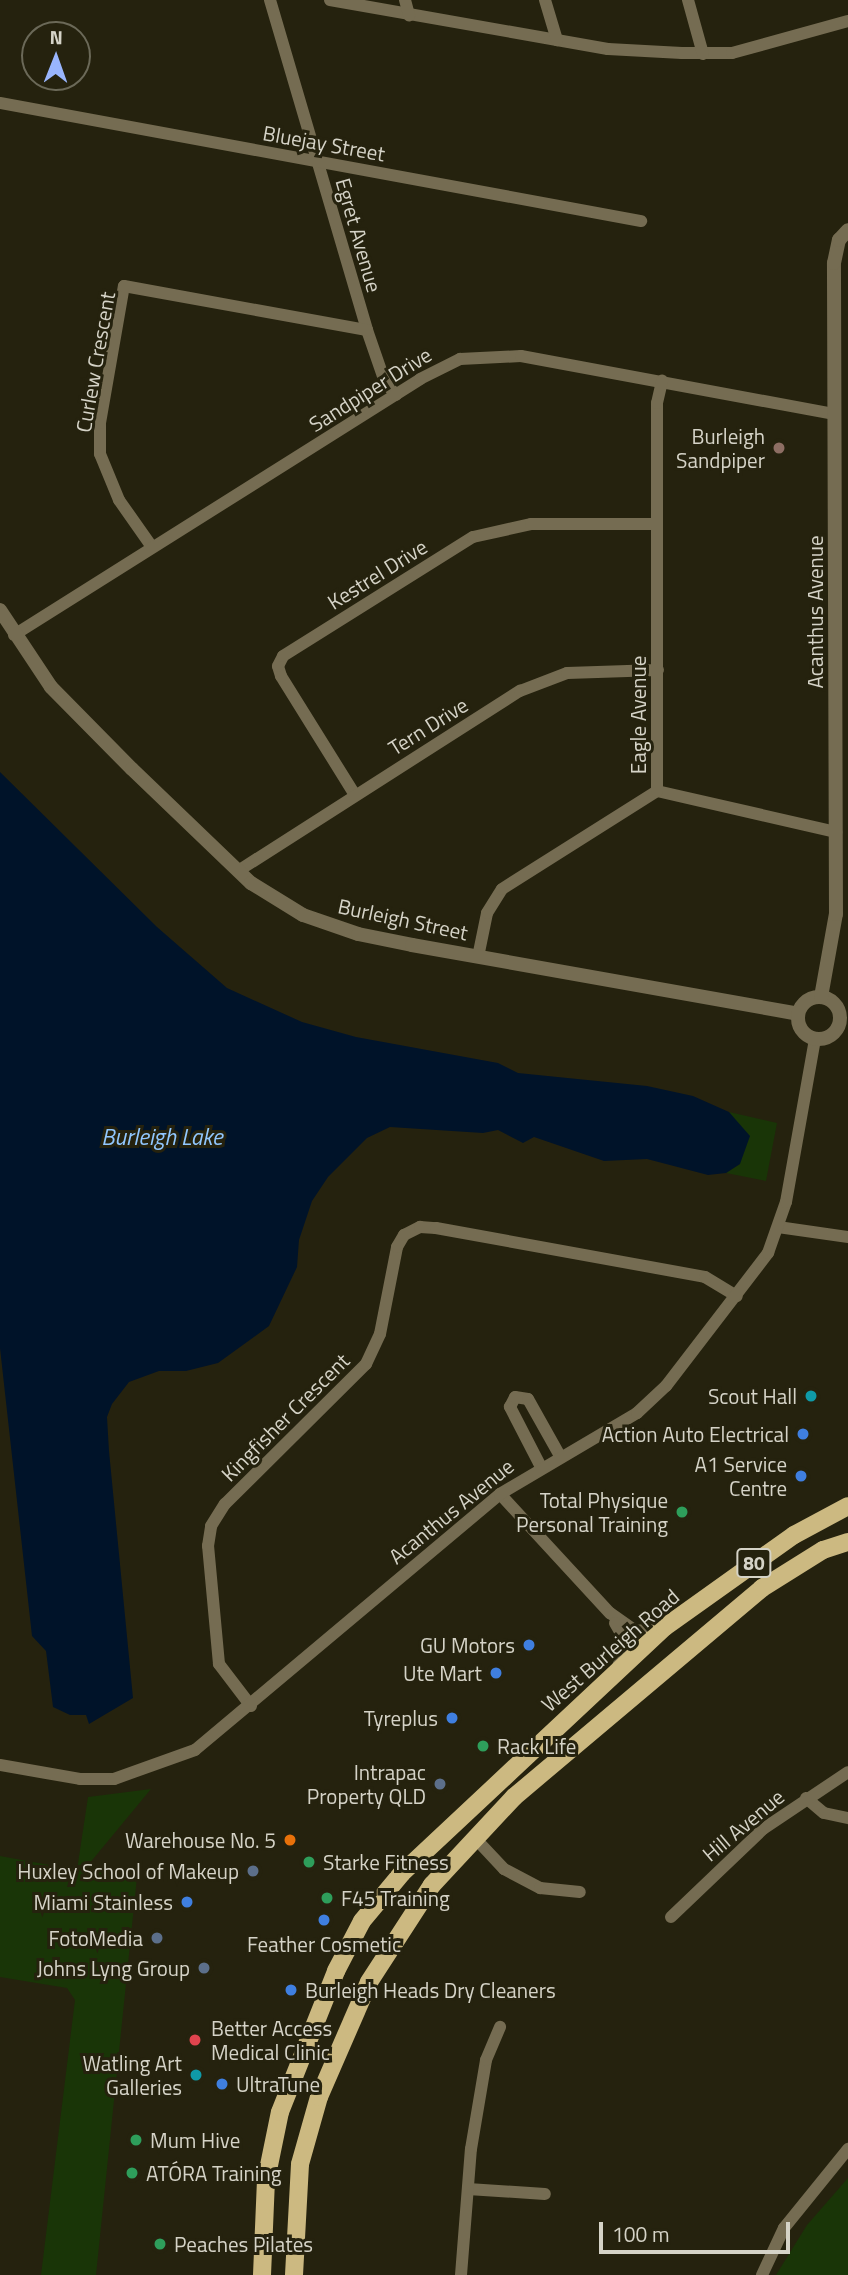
<!DOCTYPE html>
<meta charset="utf-8">
<style>
body{margin:0}
#map{position:relative;width:848px;height:2275px;overflow:hidden;background:#25220e;font-family:"Titillium Web",sans-serif}
div>[style]{position:absolute}
.green>*{inset:0;background:#193507}
.water>*{inset:0;background:#001329}
.minor>*{height:12px;margin:-6px;padding:0 6px;transform-origin:6px;border-radius:6px;background:#756c52}
.tertiary>*{height:14px;margin:-7px;padding:0 7px;transform-origin:7px;border-radius:7px;background:#756c52}
.tertiary>.ring{margin:-7px;padding:0;box-sizing:content-box;background:none;border:14px solid #756c52;border-radius:50%}
.primary>*{height:18px;margin:-9px;padding:0 9px;transform-origin:9px;border-radius:9px;background:#ccb981}
.dots>*{width:19px;height:19px;translate:-50% -50%;box-sizing:border-box;border:4px solid #25220e;border-radius:50%}
span{translate:-50% -50%;white-space:nowrap;text-align:center;line-height:1.15;-webkit-text-stroke:6px #25220e;paint-order:stroke}
.shield-label span{padding:2px 5px;background:#25220e;border:2px solid;border-radius:5px;-webkit-text-stroke-width:0}
.shield-label{font-size:19px;color:#d5d3c7;font-weight:700}
.street-label{font-size:21px;color:#d5d3c7}
.poi-label{font-size:21px;color:#d5d3c7}
.right{translate:-100% -50%;text-align:right}
.left{translate:0 -50%;text-align:left}
.water-label{font-size:23px;color:#91c7fe;font-style:italic}
.north{position:absolute;left:21px;top:21px;width:70px;height:70px;box-sizing:border-box;background:#25220e;border:2px solid #6b6958;border-radius:50%;rotate:1deg;font-size:19px;font-weight:700;line-height:28px;text-align:center;color:#d5d3c7}
.north::after{content:'';display:block;margin:auto;width:24px;height:32px;background:#99b5fd;clip-path:polygon(50% 0,100% 100%,50% 72%,0 100%)}
.scale{position:absolute;left:599px;top:2222px;width:191px;height:32px;box-sizing:border-box;border:4px solid #d5d3c7;border-top:0;padding-left:9px;font-size:21px;line-height:24px;white-space:nowrap;color:#d5d3c7;-webkit-text-stroke:5px #25220e;paint-order:stroke}
</style>
<div id="map">
<div class="green">
<div style="clip-path:polygon(729px 1112px,777px 1123px,766px 1181px,726px 1173px,740px 1164px,737px 1123px)"></div>
<div style="clip-path:polygon(151px 1789px,84px 1870px,137px 1877px,96px 2275px,41px 2275px,75px 2000px,67px 1988px,0 1977px,0 1856px,77px 1870px,88px 1797px)"></div>
<div style="clip-path:polygon(848px 2178px,848px 2275px,776px 2275px,807px 2225px)"></div>
</div>
<div class="water">
<div style="clip-path:polygon(0 772px,157px 927px,227px 988px,302px 1022px,356px 1037px,498px 1063px,518px 1073px,647px 1086px,693px 1096px,729px 1112px,750px 1136px,740px 1164px,726px 1173px,708px 1175px,647px 1159px,604px 1161px,534px 1137px,523px 1143px,498px 1130px,483px 1133px,390px 1127px,367px 1138px,328px 1177px,312px 1201px,299px 1240px,297px 1267px,269px 1326px,218px 1363px,186px 1371px,159px 1371px,129px 1382px,112px 1404px,107px 1417px,109px 1451px,133px 1698px,89px 1724px,86px 1715px,70px 1715px,53px 1707px,46px 1651px,32px 1636px,0 1348px)"></div>
</div>
<div class="minor">
<div style="left:270px;top:0;width:344px;rotate:73.6deg"></div>
<div style="left:367px;top:330px;width:55px;rotate:70.9deg"></div>
<div style="left:385px;top:382px;width:17px;rotate:50deg"></div>
<div style="left:330px;top:0;width:282px;rotate:10deg"></div>
<div style="left:608px;top:49px;width:74px;rotate:3.1deg"></div>
<div style="left:682px;top:53px;width:50px"></div>
<div style="left:732px;top:53px;width:120px;rotate:-15.4deg"></div>
<div style="left:405px;top:0;width:16px;rotate:75deg"></div>
<div style="left:545px;top:0;width:42px;rotate:73.3deg"></div>
<div style="left:688px;top:0;width:56px;rotate:74.5deg"></div>
<div style="left:0;top:103px;width:652px;rotate:10.43deg"></div>
<div style="left:152px;top:547px;width:57px;rotate:-125.1deg"></div>
<div style="left:119px;top:500px;width:50px;rotate:-112.4deg"></div>
<div style="left:100px;top:454px;width:31px;rotate:-90deg"></div>
<div style="left:100px;top:423px;width:139px;rotate:-80.1deg"></div>
<div style="left:124px;top:286px;width:247px;rotate:10.3deg"></div>
<div style="left:14px;top:635px;width:480px;rotate:-32.2deg"></div>
<div style="left:420px;top:379px;width:45px;rotate:-26.6deg"></div>
<div style="left:460px;top:359px;width:61px;rotate:-2.8deg"></div>
<div style="left:521px;top:356px;width:319px;rotate:10.5deg"></div>
<div style="left:657px;top:791px;width:184px;rotate:12.9deg"></div>
<div style="left:355px;top:795px;width:140px;rotate:-121.9deg"></div>
<div style="left:281px;top:676px;width:10px;rotate:-107deg"></div>
<div style="left:278px;top:666px;width:11px;rotate:-63deg"></div>
<div style="left:283px;top:656px;width:224px;rotate:-32.1deg"></div>
<div style="left:473px;top:537px;width:59px;rotate:-12.6deg"></div>
<div style="left:531px;top:524px;width:125px"></div>
<div style="left:238px;top:871px;width:335px;rotate:-32.6deg"></div>
<div style="left:520px;top:691px;width:50px;rotate:-21deg"></div>
<div style="left:567px;top:673px;width:91px;rotate:-1.9deg"></div>
<div style="left:478px;top:957px;width:45px;rotate:-78.4deg"></div>
<div style="left:487px;top:913px;width:28px;rotate:-58deg"></div>
<div style="left:502px;top:889px;width:183px;rotate:-32.3deg"></div>
<div style="left:657px;top:791px;width:388px;rotate:-90deg"></div>
<div style="left:657px;top:403px;width:23px;rotate:-77deg"></div>
<div style="left:778px;top:1227px;width:71px;rotate:8.1deg"></div>
<div style="left:541px;top:1467px;width:68px;rotate:-117.3deg"></div>
<div style="left:510px;top:1407px;width:11px;rotate:-63deg"></div>
<div style="left:515px;top:1397px;width:13px;rotate:9deg"></div>
<div style="left:528px;top:1399px;width:65px;rotate:60.7deg"></div>
<div style="left:500px;top:1494px;width:162px;rotate:47.3deg"></div>
<div style="left:610px;top:1613px;width:32px;rotate:35deg"></div>
<div style="left:636px;top:1631px;width:26px;rotate:-7deg"></div>
<div style="left:615px;top:1623px;width:22px;rotate:60deg"></div>
<div style="left:626px;top:1642px;width:28px;rotate:108deg"></div>
<div style="left:251px;top:1706px;width:53px;rotate:-127.3deg"></div>
<div style="left:219px;top:1664px;width:119px;rotate:-95.3deg"></div>
<div style="left:208px;top:1546px;width:20px;rotate:-81deg"></div>
<div style="left:211px;top:1526px;width:26px;rotate:-58deg"></div>
<div style="left:225px;top:1504px;width:199px;rotate:-44.8deg"></div>
<div style="left:366px;top:1364px;width:33px;rotate:-65deg"></div>
<div style="left:380px;top:1334px;width:89px;rotate:-78.9deg"></div>
<div style="left:397px;top:1247px;width:14px;rotate:-60deg"></div>
<div style="left:404px;top:1235px;width:18px;rotate:-27deg"></div>
<div style="left:420px;top:1227px;width:16px;rotate:4deg"></div>
<div style="left:436px;top:1228px;width:273px;rotate:10.3deg"></div>
<div style="left:705px;top:1277px;width:37px;rotate:31deg"></div>
<div style="left:0;top:1765px;width:81px;rotate:9.9deg"></div>
<div style="left:80px;top:1779px;width:34px"></div>
<div style="left:114px;top:1779px;width:86px;rotate:-19.7deg"></div>
<div style="left:195px;top:1750px;width:398px;rotate:-40deg"></div>
<div style="left:500px;top:1494px;width:159px;rotate:-30.6deg"></div>
<div style="left:637px;top:1413px;width:40px;rotate:-43deg"></div>
<div style="left:666px;top:1386px;width:168px;rotate:-52.5deg"></div>
<div style="left:768px;top:1253px;width:54px;rotate:-70.6deg"></div>
<div style="left:786px;top:1202px;width:166px;rotate:-79.9deg"></div>
<div style="left:806px;top:1798px;width:23px;rotate:40deg"></div>
<div style="left:824px;top:1813px;width:25px;rotate:12deg"></div>
<div style="left:474px;top:1837px;width:44px;rotate:46.8deg"></div>
<div style="left:504px;top:1869px;width:41px;rotate:27.8deg"></div>
<div style="left:540px;top:1888px;width:40px;rotate:5.7deg"></div>
<div style="left:671px;top:1917px;width:127px;rotate:-43.7deg"></div>
<div style="left:763px;top:1829px;width:102px;rotate:-33.8deg"></div>
<div style="left:468px;top:2189px;width:77px;rotate:3.7deg"></div>
<div style="left:461px;top:2275px;width:126px;rotate:-85.5deg"></div>
<div style="left:471px;top:2149px;width:90px;rotate:-80.4deg"></div>
<div style="left:486px;top:2060px;width:36px;rotate:-67deg"></div>
<div style="left:762px;top:2275px;width:52px;rotate:-64.9deg"></div>
<div style="left:784px;top:2228px;width:102px;rotate:-51deg"></div>
</div>
<div class="tertiary">
<div style="left:0;top:610px;width:92px;rotate:56.5deg"></div>
<div style="left:51px;top:687px;width:115px;rotate:45.4deg"></div>
<div style="left:132px;top:769px;width:165px;rotate:43.8deg"></div>
<div style="left:251px;top:883px;width:61px;rotate:31.6deg"></div>
<div style="left:303px;top:915px;width:58px;rotate:19.1deg"></div>
<div style="left:358px;top:934px;width:55px;rotate:11.5deg"></div>
<div style="left:412px;top:945px;width:392px;rotate:10.1deg"></div>
<div class="ring" style="left:798px;top:997px;width:28px;height:28px"></div>
<div style="left:821px;top:997px;width:84px;rotate:-79.8deg"></div>
<div style="left:836px;top:914px;width:651px;rotate:-90.18deg"></div>
<div style="left:834px;top:263px;width:24px;rotate:-78deg"></div>
<div style="left:839px;top:240px;width:13px;rotate:-48deg"></div>
</div>
<div class="primary">
<div style="left:262px;top:2275px;width:95px;rotate:-87.6deg"></div>
<div style="left:266px;top:2180px;width:69px;rotate:-78.4deg"></div>
<div style="left:280px;top:2112px;width:152px;rotate:-68.3deg"></div>
<div style="left:336px;top:1971px;width:56px;rotate:-62.5deg"></div>
<div style="left:362px;top:1921px;width:62px;rotate:-50.2deg"></div>
<div style="left:402px;top:1873px;width:360px;rotate:-43.1deg"></div>
<div style="left:665px;top:1627px;width:158px;rotate:-35.5deg"></div>
<div style="left:794px;top:1535px;width:61px;rotate:-28.2deg"></div>
<div style="left:294px;top:2275px;width:111px;rotate:-86.9deg"></div>
<div style="left:300px;top:2164px;width:70px;rotate:-74.2deg"></div>
<div style="left:319px;top:2097px;width:125px;rotate:-66.5deg"></div>
<div style="left:369px;top:1982px;width:116px;rotate:-57deg"></div>
<div style="left:432px;top:1885px;width:120px;rotate:-47deg"></div>
<div style="left:514px;top:1797px;width:324px;rotate:-40.1deg"></div>
<div style="left:762px;top:1588px;width:72px;rotate:-31.9deg"></div>
<div style="left:823px;top:1550px;width:26px;rotate:-18deg"></div>
</div>
<div class="dots">
<div style="left:779px;top:448px;background:#8d6e63"></div>
<div style="left:811px;top:1396px;background:#0f9aa8"></div>
<div style="left:803px;top:1434px;background:#3f7fe0"></div>
<div style="left:801px;top:1476px;background:#3f7fe0"></div>
<div style="left:682px;top:1512px;background:#2e9e5b"></div>
<div style="left:529px;top:1645px;background:#3f7fe0"></div>
<div style="left:496px;top:1673px;background:#3f7fe0"></div>
<div style="left:452px;top:1718px;background:#3f7fe0"></div>
<div style="left:483px;top:1746px;background:#2e9e5b"></div>
<div style="left:440px;top:1784px;background:#5c6f8a"></div>
<div style="left:290px;top:1840px;background:#e8710a"></div>
<div style="left:309px;top:1862px;background:#2e9e5b"></div>
<div style="left:253px;top:1871px;background:#5c6f8a"></div>
<div style="left:327px;top:1898px;background:#2e9e5b"></div>
<div style="left:187px;top:1902px;background:#3f7fe0"></div>
<div style="left:324px;top:1920px;background:#3f7fe0"></div>
<div style="left:157px;top:1938px;background:#5c6f8a"></div>
<div style="left:204px;top:1968px;background:#5c6f8a"></div>
<div style="left:291px;top:1990px;background:#3f7fe0"></div>
<div style="left:195px;top:2040px;background:#e0444e"></div>
<div style="left:196px;top:2075px;background:#0f9aa8"></div>
<div style="left:222px;top:2084px;background:#3f7fe0"></div>
<div style="left:136px;top:2140px;background:#2e9e5b"></div>
<div style="left:132px;top:2173px;background:#2e9e5b"></div>
<div style="left:160px;top:2244px;background:#2e9e5b"></div>
</div>
<div class="shield-label">
<span style="left:754px;top:1563px">80</span>
</div>
<div class="street-label">
<span style="left:324px;top:143px;rotate:10deg">Bluejay Street</span>
<span style="left:359px;top:235px;rotate:74deg">Egret Avenue</span>
<span style="left:95px;top:362px;rotate:-80deg">Curlew Crescent</span>
<span style="left:370px;top:389px;rotate:-32deg">Sandpiper Drive</span>
<span style="left:377px;top:574px;rotate:-32deg">Kestrel Drive</span>
<span style="left:815px;top:612px;rotate:-90deg">Acanthus Avenue</span>
<span style="left:638px;top:715px;rotate:-90deg">Eagle Avenue</span>
<span style="left:428px;top:726px;rotate:-32deg">Tern Drive</span>
<span style="left:403px;top:919px;rotate:12deg">Burleigh Street</span>
<span style="left:285px;top:1417px;rotate:-45deg">Kingfisher Crescent</span>
<span style="left:451px;top:1511px;rotate:-39deg">Acanthus Avenue</span>
<span style="left:610px;top:1650px;rotate:-41deg">West Burleigh Road</span>
<span style="left:743px;top:1825px;rotate:-40deg">Hill Avenue</span>
</div>
<div class="poi-label">
<span class="right" style="left:765px;top:448px">Burleigh<br>Sandpiper</span>
<span class="right" style="left:797px;top:1396px">Scout Hall</span>
<span class="right" style="left:789px;top:1434px">Action Auto Electrical</span>
<span class="right" style="left:787px;top:1476px">A1 Service<br>Centre</span>
<span class="right" style="left:668px;top:1512px">Total Physique<br>Personal Training</span>
<span class="right" style="left:515px;top:1645px">GU Motors</span>
<span class="right" style="left:482px;top:1673px">Ute Mart</span>
<span class="right" style="left:438px;top:1718px">Tyreplus</span>
<span class="left" style="left:497px;top:1746px">Rack Life</span>
<span class="right" style="left:426px;top:1784px">Intrapac<br>Property QLD</span>
<span class="right" style="left:276px;top:1840px">Warehouse No. 5</span>
<span class="left" style="left:323px;top:1862px">Starke Fitness</span>
<span class="right" style="left:239px;top:1871px">Huxley School of Makeup</span>
<span class="left" style="left:341px;top:1898px">F45 Training</span>
<span class="right" style="left:173px;top:1902px">Miami Stainless</span>
<span class="right" style="left:143px;top:1938px">FotoMedia</span>
<span style="left:324px;top:1944px">Feather Cosmetic</span>
<span class="right" style="left:190px;top:1968px">Johns Lyng Group</span>
<span class="left" style="left:305px;top:1990px">Burleigh Heads Dry Cleaners</span>
<span class="left" style="left:211px;top:2040px">Better Access<br>Medical Clinic</span>
<span class="right" style="left:182px;top:2075px">Watling Art<br>Galleries</span>
<span class="left" style="left:236px;top:2084px">UltraTune</span>
<span class="left" style="left:150px;top:2140px">Mum Hive</span>
<span class="left" style="left:146px;top:2173px">ATÓRA Training</span>
<span class="left" style="left:174px;top:2244px">Peaches Pilates</span>
</div>
<div class="water-label">
<span style="left:162px;top:1137px">Burleigh Lake</span>
</div>
<div class="north">N</div>
<div class="scale">100 m</div>
</div>
